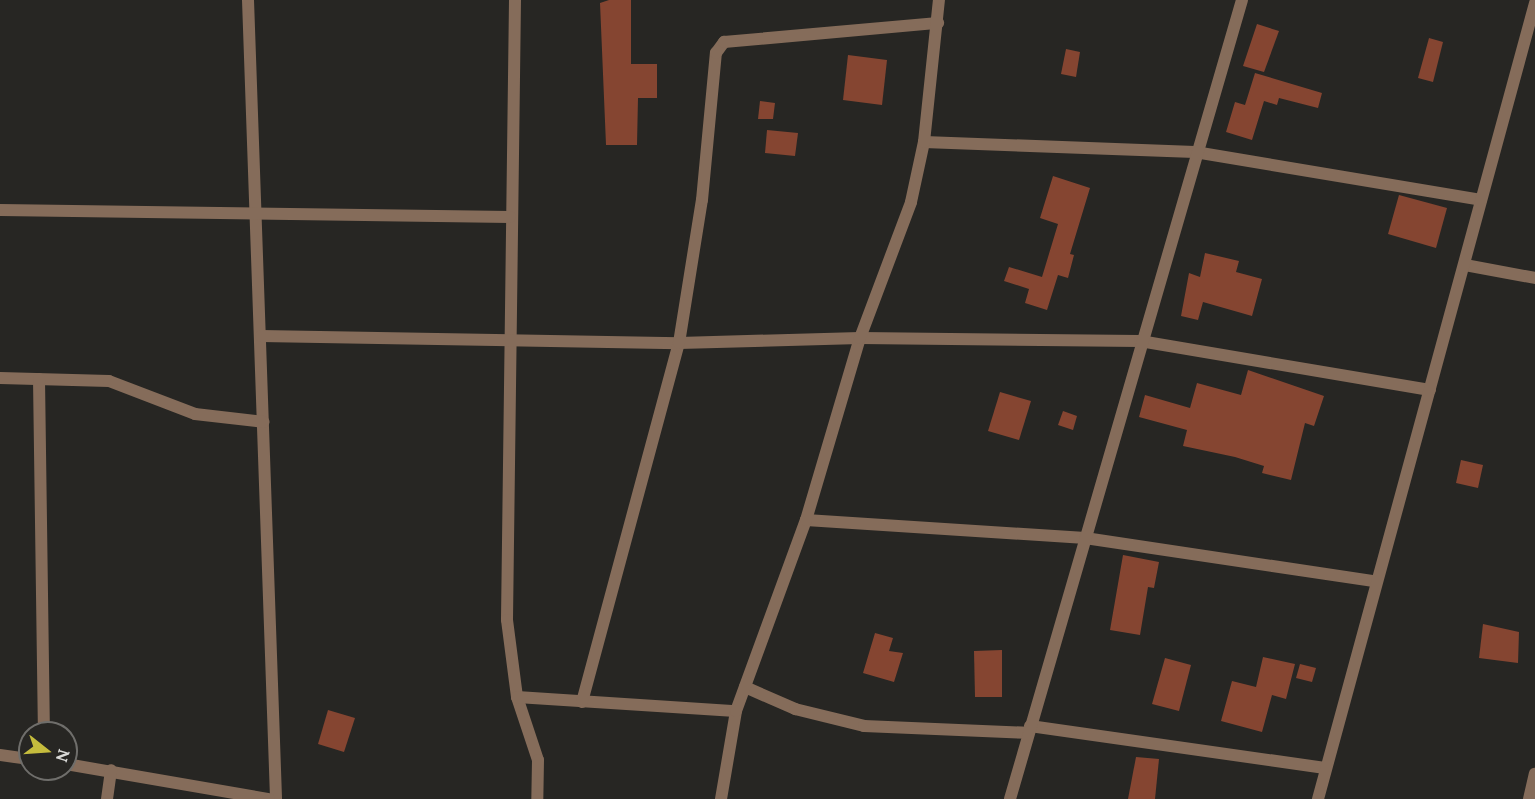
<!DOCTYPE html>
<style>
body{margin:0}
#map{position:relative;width:1535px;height:799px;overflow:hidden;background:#272623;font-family:Lora,serif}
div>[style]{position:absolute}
.building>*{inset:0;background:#854531}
.street>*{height:12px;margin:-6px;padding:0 6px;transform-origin:6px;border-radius:6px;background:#856c5a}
span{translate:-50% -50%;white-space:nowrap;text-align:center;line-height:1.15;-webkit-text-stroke:4.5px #272623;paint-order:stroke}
.north{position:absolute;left:18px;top:721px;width:60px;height:60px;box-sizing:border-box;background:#272623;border:2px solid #6f6e6b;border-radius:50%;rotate:107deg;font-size:16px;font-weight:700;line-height:24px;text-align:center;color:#dadad8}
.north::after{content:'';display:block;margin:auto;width:21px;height:27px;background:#c5bc3d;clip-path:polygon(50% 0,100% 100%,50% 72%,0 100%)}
</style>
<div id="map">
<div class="building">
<div style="clip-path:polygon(609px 0,631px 0,631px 64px,657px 64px,657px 98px,638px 98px,637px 145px,606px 145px,600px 3px)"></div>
<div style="clip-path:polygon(1257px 24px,1279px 31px,1264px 72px,1243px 66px)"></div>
<div style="clip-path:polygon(1429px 38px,1443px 42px,1433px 82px,1418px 78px)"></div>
<div style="clip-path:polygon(1066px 49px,1080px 52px,1076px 77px,1061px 74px)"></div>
<div style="clip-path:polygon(848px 55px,887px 60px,882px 105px,843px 100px)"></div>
<div style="clip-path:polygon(1255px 73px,1322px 93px,1318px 108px,1279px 98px,1277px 105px,1264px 101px,1252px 140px,1226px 132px,1235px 102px,1245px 105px)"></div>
<div style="clip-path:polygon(760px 101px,775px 103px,773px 119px,758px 119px)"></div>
<div style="clip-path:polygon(767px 130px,798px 133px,795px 156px,765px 153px)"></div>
<div style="clip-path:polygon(1053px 176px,1090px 188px,1070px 254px,1074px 255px,1068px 278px,1058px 275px,1047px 310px,1025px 303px,1029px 289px,1004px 281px,1009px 267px,1042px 277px,1058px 224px,1040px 218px)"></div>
<div style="clip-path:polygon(1399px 195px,1447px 208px,1436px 248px,1388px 234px)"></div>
<div style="clip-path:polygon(1205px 253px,1239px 261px,1236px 272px,1262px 279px,1252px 316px,1203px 302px,1198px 320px,1181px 316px,1189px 273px,1200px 277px)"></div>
<div style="clip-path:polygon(1248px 370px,1324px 396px,1314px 426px,1305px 423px,1291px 480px,1262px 473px,1264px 466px,1235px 457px,1183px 446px,1187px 430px,1139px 417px,1145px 395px,1190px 408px,1197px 383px,1241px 395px)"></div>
<div style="clip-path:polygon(1000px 392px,1031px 401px,1019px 440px,988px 431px)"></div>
<div style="clip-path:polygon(1063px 411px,1077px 416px,1073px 430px,1058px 425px)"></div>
<div style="clip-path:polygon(1461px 460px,1483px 465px,1478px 488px,1456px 483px)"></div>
<div style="clip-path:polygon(1123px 555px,1159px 562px,1154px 588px,1148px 587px,1140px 635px,1110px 630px)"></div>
<div style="clip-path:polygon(1483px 624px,1519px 632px,1518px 663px,1479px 658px)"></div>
<div style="clip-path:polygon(875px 633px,893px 638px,889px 651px,903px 653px,894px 682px,863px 673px)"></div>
<div style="clip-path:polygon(1002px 650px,1002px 697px,975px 697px,974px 651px)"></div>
<div style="clip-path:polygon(1263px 657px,1295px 664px,1286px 699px,1272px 695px,1262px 732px,1221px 721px,1232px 681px,1256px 687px)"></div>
<div style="clip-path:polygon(1165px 658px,1191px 665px,1179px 711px,1152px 704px)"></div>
<div style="clip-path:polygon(1300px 664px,1316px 668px,1312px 682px,1296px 678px)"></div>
<div style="clip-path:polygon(328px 710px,355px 718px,344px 752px,318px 744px)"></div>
<div style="clip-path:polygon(1136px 757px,1159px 759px,1155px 799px,1128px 799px)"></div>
</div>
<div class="street">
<div style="left:248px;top:0;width:799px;rotate:87.99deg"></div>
<div style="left:515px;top:0;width:620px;rotate:90.74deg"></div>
<div style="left:507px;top:620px;width:78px;rotate:82.6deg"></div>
<div style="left:517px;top:697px;width:66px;rotate:71.6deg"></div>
<div style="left:538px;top:760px;width:39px;rotate:91deg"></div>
<div style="left:924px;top:142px;width:271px;rotate:2.1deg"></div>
<div style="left:1195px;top:152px;width:290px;rotate:9.5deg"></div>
<div style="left:0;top:210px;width:510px;rotate:0.79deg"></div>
<div style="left:1465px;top:265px;width:71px;rotate:10.5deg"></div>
<div style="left:261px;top:336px;width:418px;rotate:1deg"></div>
<div style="left:679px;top:343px;width:181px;rotate:-1.6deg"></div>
<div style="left:860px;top:338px;width:280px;rotate:0.6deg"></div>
<div style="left:1140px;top:341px;width:294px;rotate:9.6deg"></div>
<div style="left:0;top:378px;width:109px;rotate:1.6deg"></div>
<div style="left:109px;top:381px;width:92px;rotate:21deg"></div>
<div style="left:195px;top:414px;width:69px;rotate:6.6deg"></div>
<div style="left:39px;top:379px;width:354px;rotate:89.2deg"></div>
<div style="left:806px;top:520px;width:280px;rotate:3.7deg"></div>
<div style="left:1085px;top:538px;width:292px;rotate:8.5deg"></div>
<div style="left:745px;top:687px;width:55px;rotate:23.7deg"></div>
<div style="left:795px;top:709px;width:71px;rotate:13.8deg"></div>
<div style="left:864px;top:726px;width:164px;rotate:2.4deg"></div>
<div style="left:517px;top:697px;width:219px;rotate:3.7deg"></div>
<div style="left:582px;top:702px;width:372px;rotate:-74.9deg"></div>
<div style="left:679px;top:343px;width:145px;rotate:-80.9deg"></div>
<div style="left:702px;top:200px;width:148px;rotate:-84.6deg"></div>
<div style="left:716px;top:53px;width:14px;rotate:-54deg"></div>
<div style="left:724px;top:42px;width:215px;rotate:-5.1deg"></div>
<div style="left:1030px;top:726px;width:298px;rotate:8.1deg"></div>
<div style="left:0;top:755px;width:30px;rotate:8deg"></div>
<div style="left:66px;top:764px;width:206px;rotate:9.8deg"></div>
<div style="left:107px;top:799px;width:29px;rotate:-82deg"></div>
<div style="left:721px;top:799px;width:89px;rotate:-80.3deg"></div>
<div style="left:736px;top:711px;width:203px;rotate:-69.9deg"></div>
<div style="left:806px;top:520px;width:190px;rotate:-73.5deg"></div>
<div style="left:860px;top:338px;width:145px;rotate:-69.4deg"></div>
<div style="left:911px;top:202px;width:61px;rotate:-77.8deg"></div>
<div style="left:924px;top:142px;width:143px;rotate:-84deg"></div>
<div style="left:1010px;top:799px;width:832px;rotate:-73.81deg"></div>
<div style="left:1318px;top:799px;width:825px;rotate:-74.75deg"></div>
<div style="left:1529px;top:799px;width:26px;rotate:-77deg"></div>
</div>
<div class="north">N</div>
</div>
